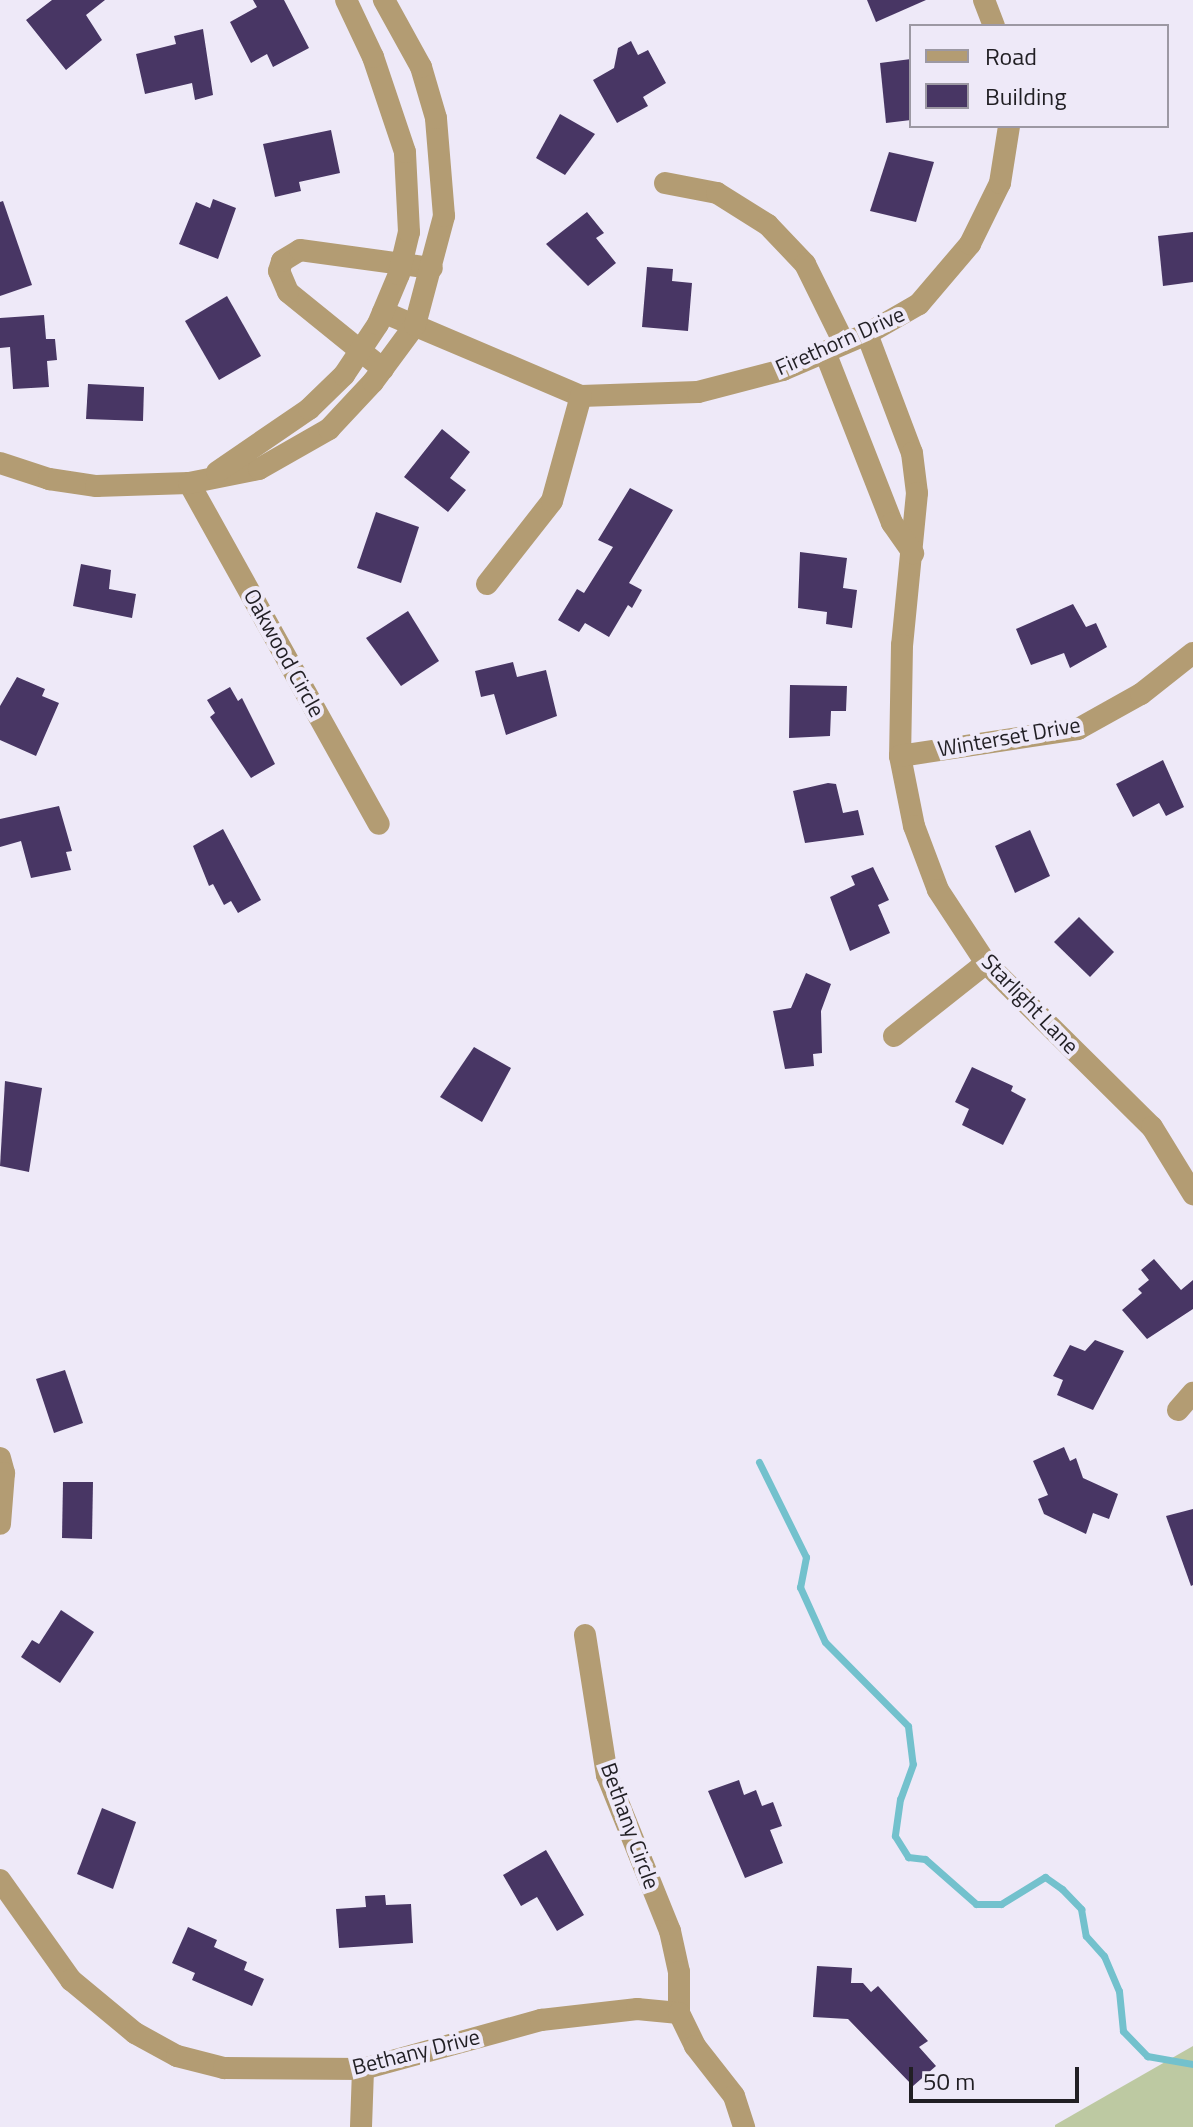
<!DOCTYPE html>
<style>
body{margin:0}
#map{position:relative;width:1193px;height:2127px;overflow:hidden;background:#eee9f8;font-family:"Titillium Web",sans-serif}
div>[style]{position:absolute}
.green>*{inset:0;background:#bdc9a2}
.stream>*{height:7px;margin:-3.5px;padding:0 3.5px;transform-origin:3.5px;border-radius:3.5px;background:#73c1cd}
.building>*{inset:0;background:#483664}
.minor>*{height:22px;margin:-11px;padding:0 11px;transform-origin:11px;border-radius:11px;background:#b39c73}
.tertiary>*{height:22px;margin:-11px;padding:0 11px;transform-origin:11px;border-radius:11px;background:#b39c73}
span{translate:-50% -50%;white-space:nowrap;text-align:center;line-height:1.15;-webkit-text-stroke:8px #eee9f8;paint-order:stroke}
.street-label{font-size:22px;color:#211f24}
.legend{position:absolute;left:909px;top:24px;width:260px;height:104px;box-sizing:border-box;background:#eee9f8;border:2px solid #9c98a3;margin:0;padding:10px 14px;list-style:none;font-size:24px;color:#211f24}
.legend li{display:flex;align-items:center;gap:16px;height:40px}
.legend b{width:40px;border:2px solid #9c98a3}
.scale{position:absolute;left:909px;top:2067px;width:170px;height:36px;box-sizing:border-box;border:4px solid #211f24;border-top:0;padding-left:10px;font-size:24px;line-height:28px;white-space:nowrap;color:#211f24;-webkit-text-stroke:6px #eee9f8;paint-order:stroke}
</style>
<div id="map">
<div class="green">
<div style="clip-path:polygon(1193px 2046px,1193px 2127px,1055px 2127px,1055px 2125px)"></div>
</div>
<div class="stream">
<div style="left:759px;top:1462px;width:106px;rotate:63.7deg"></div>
<div style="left:806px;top:1557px;width:31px;rotate:101deg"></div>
<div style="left:800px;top:1587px;width:60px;rotate:65.6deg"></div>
<div style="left:825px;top:1642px;width:118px;rotate:45.3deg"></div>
<div style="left:908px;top:1726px;width:38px;rotate:83deg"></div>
<div style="left:913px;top:1764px;width:37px;rotate:110deg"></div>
<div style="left:900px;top:1799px;width:37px;rotate:98deg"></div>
<div style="left:895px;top:1836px;width:25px;rotate:58deg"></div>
<div style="left:908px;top:1857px;width:17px;rotate:7deg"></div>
<div style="left:925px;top:1859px;width:68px;rotate:41.4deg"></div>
<div style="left:976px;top:1904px;width:25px"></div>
<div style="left:1001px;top:1904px;width:52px;rotate:-31.5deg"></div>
<div style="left:1045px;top:1877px;width:21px;rotate:35deg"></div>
<div style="left:1062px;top:1889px;width:28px;rotate:46deg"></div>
<div style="left:1081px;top:1909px;width:27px;rotate:80deg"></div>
<div style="left:1086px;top:1936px;width:27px;rotate:48deg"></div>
<div style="left:1104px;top:1956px;width:38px;rotate:67deg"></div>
<div style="left:1119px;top:1991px;width:40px;rotate:84.3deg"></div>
<div style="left:1123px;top:2031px;width:35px;rotate:46deg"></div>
<div style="left:1147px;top:2056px;width:47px;rotate:9.9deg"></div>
</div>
<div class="building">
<div style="clip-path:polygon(52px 0,105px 0,86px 15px,102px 40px,66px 70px,26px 20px)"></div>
<div style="clip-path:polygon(253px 0,284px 0,309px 48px,273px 67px,267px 54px,251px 63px,230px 22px,257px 7px)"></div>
<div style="clip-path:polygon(867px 0,926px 0,876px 22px)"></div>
<div style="clip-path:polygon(203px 29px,213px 95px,195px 100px,192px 83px,145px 94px,136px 54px,176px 44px,174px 36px)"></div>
<div style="clip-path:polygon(631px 41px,638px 55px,648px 50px,666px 83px,643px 97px,648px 106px,617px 123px,593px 80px,614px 68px,618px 48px)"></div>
<div style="clip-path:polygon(911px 59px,911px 120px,886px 123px,880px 63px)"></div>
<div style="clip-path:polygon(560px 114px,595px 134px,565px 175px,536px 158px)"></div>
<div style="clip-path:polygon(331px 130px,340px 173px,299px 182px,301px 191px,275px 197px,263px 144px)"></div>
<div style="clip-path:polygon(889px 152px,934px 162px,916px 222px,870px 211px)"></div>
<div style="clip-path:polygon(213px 199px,236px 208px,218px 259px,179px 244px,196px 202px,210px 208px)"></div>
<div style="clip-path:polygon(3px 201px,32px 285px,0 296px,0 202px)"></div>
<div style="clip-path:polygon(587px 212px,604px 233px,596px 238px,616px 263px,588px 286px,546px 244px)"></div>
<div style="clip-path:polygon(1193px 232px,1193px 282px,1163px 286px,1158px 236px)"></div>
<div style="clip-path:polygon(647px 267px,673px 269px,672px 281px,692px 283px,688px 331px,642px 327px)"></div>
<div style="clip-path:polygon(227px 296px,261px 356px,219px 380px,185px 321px)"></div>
<div style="clip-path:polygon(44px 315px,46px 339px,55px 339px,57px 360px,47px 361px,49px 387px,13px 389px,10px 347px,0 348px,0 318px)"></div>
<div style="clip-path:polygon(88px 384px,144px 387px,143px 421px,86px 419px)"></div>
<div style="clip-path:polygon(442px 429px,470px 452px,450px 478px,466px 490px,448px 512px,404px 477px)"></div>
<div style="clip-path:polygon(630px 488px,673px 510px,629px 583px,642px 590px,632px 608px,628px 605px,609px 637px,585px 623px,579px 632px,558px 620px,577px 589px,584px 593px,613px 547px,598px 540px)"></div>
<div style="clip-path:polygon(376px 512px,419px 527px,401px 583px,357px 568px)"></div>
<div style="clip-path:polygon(800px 552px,847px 558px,843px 588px,857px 590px,852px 628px,826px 624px,827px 612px,798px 608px)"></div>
<div style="clip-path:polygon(81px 564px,111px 570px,109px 589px,136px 594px,132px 618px,73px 606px)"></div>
<div style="clip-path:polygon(1073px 604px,1086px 627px,1096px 623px,1107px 647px,1070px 668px,1064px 653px,1031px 665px,1016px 629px)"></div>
<div style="clip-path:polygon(408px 611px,439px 661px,401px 686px,366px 638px)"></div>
<div style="clip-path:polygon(513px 662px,517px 677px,546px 670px,557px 716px,506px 735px,494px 694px,481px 697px,475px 671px)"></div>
<div style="clip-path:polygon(17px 677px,45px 689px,42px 696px,59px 703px,36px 756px,0 740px,0 706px)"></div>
<div style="clip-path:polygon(790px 685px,847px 686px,846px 711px,831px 711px,830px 736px,789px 738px)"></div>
<div style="clip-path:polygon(230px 687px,238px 701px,242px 698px,275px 764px,251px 778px,210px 717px,215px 713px,207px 700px)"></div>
<div style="clip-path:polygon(1163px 760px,1184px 807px,1166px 816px,1159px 803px,1133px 817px,1116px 784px)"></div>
<div style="clip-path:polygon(828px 783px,836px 784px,843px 813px,858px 810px,864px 835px,805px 843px,793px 791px)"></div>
<div style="clip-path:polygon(59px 806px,72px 851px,66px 852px,71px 870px,31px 878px,21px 841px,0 847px,0 819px)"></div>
<div style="clip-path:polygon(223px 829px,261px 900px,238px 913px,231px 901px,224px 905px,213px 884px,209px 886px,193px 846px)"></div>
<div style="clip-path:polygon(1030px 830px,1050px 876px,1015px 893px,995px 846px)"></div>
<div style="clip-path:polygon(873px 867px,889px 900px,878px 905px,890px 933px,850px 951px,830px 897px,855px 885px,851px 876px)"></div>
<div style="clip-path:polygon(1079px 917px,1114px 952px,1090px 977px,1054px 942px)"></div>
<div style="clip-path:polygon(806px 973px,831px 984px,821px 1011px,822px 1053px,813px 1054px,814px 1066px,785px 1069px,773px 1011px,791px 1008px)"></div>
<div style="clip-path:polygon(474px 1047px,511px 1068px,482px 1122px,440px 1097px)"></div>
<div style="clip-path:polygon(972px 1067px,1013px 1086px,1011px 1091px,1026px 1099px,1003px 1145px,962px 1125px,969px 1109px,955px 1102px)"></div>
<div style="clip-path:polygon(5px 1081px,42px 1088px,29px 1172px,0 1166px)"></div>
<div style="clip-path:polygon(1154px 1259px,1181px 1290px,1193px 1280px,1193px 1309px,1147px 1339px,1122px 1310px,1142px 1293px,1138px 1289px,1149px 1280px,1141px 1270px)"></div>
<div style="clip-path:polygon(1095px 1340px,1124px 1351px,1093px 1410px,1057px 1395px,1063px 1380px,1053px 1376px,1070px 1345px,1085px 1351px)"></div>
<div style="clip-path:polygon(65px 1370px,83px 1423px,54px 1433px,36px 1379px)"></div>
<div style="clip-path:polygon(1064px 1447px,1070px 1461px,1076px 1458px,1083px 1478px,1118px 1494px,1109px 1519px,1093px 1513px,1086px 1534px,1044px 1514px,1038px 1499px,1048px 1495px,1033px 1461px)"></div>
<div style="clip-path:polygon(63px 1482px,93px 1482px,92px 1539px,62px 1538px)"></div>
<div style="clip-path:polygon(1193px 1509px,1193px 1585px,1191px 1586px,1166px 1516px)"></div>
<div style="clip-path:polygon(61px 1610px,94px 1632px,60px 1683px,21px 1657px,32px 1640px,39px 1644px)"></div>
<div style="clip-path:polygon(739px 1780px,744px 1795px,756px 1790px,762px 1806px,773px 1802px,782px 1826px,770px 1830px,783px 1863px,745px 1878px,708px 1791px)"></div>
<div style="clip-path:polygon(102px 1808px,136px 1822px,113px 1889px,77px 1874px)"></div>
<div style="clip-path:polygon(546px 1850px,584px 1915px,557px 1931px,537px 1897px,521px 1906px,503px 1875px)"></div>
<div style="clip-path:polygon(385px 1895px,386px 1905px,411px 1904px,413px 1943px,339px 1948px,336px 1909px,366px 1907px,365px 1896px)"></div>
<div style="clip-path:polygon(188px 1927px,217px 1940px,214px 1947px,247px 1962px,244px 1970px,264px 1979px,252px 2006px,192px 1980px,195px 1973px,172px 1963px)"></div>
<div style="clip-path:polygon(817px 1966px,852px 1968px,851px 1983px,863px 1983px,871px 1992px,878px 1986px,928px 2041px,919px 2047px,936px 2066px,913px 2086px,848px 2019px,813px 2017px)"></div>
</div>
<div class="minor">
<div style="left:984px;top:0;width:28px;rotate:69deg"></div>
<div style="left:665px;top:183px;width:53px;rotate:10.9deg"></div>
<div style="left:717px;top:193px;width:60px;rotate:32.1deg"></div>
<div style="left:768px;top:225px;width:54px;rotate:46.5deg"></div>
<div style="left:805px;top:264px;width:88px;rotate:63.7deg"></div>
<div style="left:383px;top:312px;width:215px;rotate:23deg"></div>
<div style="left:581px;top:396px;width:117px;rotate:-2deg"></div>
<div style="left:698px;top:392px;width:88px;rotate:-14.5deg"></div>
<div style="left:783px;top:370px;width:91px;rotate:-23.2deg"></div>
<div style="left:867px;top:334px;width:60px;rotate:-30deg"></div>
<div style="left:919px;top:304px;width:79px;rotate:-49.6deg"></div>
<div style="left:970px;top:244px;width:68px;rotate:-63.8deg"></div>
<div style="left:1000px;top:183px;width:58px;rotate:-81deg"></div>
<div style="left:867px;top:334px;width:127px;rotate:69.3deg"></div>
<div style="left:912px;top:453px;width:40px;rotate:82.9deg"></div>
<div style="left:917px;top:493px;width:153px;rotate:95.6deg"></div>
<div style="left:902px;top:645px;width:111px;rotate:91deg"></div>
<div style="left:900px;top:756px;width:71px;rotate:78.7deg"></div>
<div style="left:914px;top:826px;width:68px;rotate:69.4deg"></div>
<div style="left:938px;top:890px;width:87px;rotate:56.7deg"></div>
<div style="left:986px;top:963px;width:233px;rotate:44.7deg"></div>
<div style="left:1152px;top:1127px;width:79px;rotate:58.5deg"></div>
<div style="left:825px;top:352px;width:184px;rotate:68.6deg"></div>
<div style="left:892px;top:523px;width:37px;rotate:55deg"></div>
<div style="left:383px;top:369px;width:122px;rotate:-141deg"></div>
<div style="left:288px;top:292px;width:23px;rotate:-113deg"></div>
<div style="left:279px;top:271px;width:10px;rotate:-73deg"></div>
<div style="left:282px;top:261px;width:21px;rotate:-31deg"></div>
<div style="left:300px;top:250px;width:133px;rotate:7.8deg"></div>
<div style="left:189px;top:483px;width:390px;rotate:60.9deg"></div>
<div style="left:487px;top:584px;width:105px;rotate:-51.9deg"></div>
<div style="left:552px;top:501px;width:109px;rotate:-74.6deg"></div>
<div style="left:900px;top:756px;width:180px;rotate:-8.6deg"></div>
<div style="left:1078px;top:729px;width:72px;rotate:-29.1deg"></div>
<div style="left:1141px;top:694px;width:66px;rotate:-38.3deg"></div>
<div style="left:894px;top:1036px;width:117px;rotate:-38.4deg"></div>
<div style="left:1178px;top:1410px;width:23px;rotate:-49deg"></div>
<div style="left:0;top:1458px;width:16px;rotate:75deg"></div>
<div style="left:4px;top:1473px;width:51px;rotate:94.5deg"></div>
<div style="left:585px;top:1635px;width:142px;rotate:81.1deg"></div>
<div style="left:607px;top:1775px;width:168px;rotate:68deg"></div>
<div style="left:670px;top:1931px;width:42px;rotate:77.6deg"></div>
<div style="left:679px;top:1972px;width:41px;rotate:90deg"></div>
<div style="left:0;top:1880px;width:123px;rotate:54.6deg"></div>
<div style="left:71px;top:1980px;width:83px;rotate:39.6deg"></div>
<div style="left:135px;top:2033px;width:48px;rotate:28.7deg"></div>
<div style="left:177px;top:2056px;width:49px;rotate:14.3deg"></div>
<div style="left:224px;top:2068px;width:139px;rotate:0.4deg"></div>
<div style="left:363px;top:2069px;width:185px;rotate:-15.4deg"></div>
<div style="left:541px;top:2020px;width:97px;rotate:-6.5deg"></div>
<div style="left:637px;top:2009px;width:42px;rotate:5.4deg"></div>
<div style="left:679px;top:2013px;width:37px;rotate:64deg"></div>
<div style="left:695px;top:2046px;width:63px;rotate:52deg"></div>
<div style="left:734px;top:2096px;width:33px;rotate:72deg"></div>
<div style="left:361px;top:2127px;width:58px;rotate:-88deg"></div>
</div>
<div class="tertiary">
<div style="left:0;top:463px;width:52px;rotate:18.1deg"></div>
<div style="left:49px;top:479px;width:48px;rotate:8.5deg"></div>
<div style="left:96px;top:486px;width:93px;rotate:-1.8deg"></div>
<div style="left:189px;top:483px;width:71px;rotate:-11.3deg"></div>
<div style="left:259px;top:469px;width:81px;rotate:-29.7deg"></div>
<div style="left:329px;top:429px;width:64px;rotate:-46.9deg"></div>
<div style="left:373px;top:382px;width:71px;rotate:-53.6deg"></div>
<div style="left:415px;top:325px;width:113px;rotate:-75.1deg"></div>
<div style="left:444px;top:216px;width:98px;rotate:-94.7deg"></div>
<div style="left:436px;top:118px;width:53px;rotate:-106.4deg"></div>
<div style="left:421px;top:67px;width:77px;rotate:-118.9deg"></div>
<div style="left:217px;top:472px;width:112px;rotate:-34.4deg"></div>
<div style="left:309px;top:409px;width:49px;rotate:-44.2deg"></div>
<div style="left:344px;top:375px;width:61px;rotate:-56.3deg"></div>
<div style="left:378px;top:324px;width:54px;rotate:-67.2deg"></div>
<div style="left:399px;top:274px;width:43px;rotate:-76.6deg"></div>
<div style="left:409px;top:232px;width:80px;rotate:-92.9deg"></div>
<div style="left:405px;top:152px;width:100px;rotate:-108.6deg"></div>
<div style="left:373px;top:57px;width:63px;rotate:-115.3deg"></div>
</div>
<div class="street-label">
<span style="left:840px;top:341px;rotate:-24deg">Firethorn Drive</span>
<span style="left:284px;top:653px;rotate:61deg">Oakwood Circle</span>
<span style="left:1009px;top:737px;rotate:-10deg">Winterset Drive</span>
<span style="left:1030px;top:1004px;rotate:46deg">Starlight Lane</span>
<span style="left:630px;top:1826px;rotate:70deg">Bethany Circle</span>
<span style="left:416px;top:2052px;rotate:-14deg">Bethany Drive</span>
</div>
<ul class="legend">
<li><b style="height:10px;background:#b39c73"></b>Road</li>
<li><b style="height:22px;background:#483664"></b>Building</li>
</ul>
<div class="scale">50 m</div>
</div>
